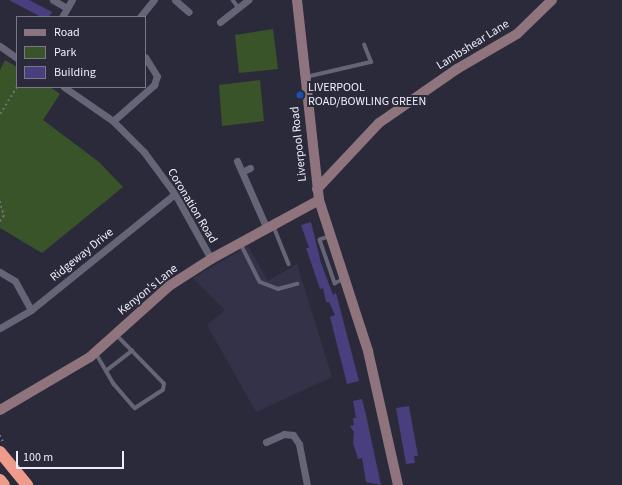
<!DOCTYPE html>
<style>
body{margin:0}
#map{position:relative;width:622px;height:485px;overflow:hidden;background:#2b2a3a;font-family:"Source Sans 3",sans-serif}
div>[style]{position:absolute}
.built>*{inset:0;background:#343249}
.green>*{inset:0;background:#385428}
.building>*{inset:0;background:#493f7f}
.path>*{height:1.5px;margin-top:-0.75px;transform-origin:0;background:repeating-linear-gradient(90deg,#72717f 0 2px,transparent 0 5px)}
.lane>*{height:3.5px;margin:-1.75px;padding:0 1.75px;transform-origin:1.75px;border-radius:1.75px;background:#666477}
.street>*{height:7px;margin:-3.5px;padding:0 3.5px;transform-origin:3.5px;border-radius:3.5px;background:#666477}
.secondary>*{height:10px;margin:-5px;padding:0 5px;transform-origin:5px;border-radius:5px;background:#8f747d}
.highway>*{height:12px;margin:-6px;padding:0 6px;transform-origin:6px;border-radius:6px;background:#ef9b8c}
.dots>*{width:11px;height:11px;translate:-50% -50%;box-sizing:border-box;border:2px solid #2b2a3a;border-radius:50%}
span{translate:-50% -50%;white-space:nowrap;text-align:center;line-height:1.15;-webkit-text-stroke:4px #2b2a3a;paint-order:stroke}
.street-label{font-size:12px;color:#eeedf8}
.poi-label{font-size:12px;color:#eeedf8}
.left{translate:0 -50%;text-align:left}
.legend{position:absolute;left:16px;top:16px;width:130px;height:72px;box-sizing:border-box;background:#2b2a3a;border:1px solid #797886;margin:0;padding:5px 7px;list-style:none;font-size:12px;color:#eeedf8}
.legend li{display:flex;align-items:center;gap:8px;height:20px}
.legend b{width:20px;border:1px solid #797886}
.scale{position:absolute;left:16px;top:451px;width:108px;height:18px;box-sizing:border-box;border:2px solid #eeedf8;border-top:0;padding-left:5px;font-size:12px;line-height:14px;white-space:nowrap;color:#eeedf8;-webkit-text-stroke:3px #2b2a3a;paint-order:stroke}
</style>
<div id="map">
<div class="built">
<div style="clip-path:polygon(248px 246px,268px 281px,297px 264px,332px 377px,256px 412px,207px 325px,225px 310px,193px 278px)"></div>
</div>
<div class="green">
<div style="clip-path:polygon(273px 29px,278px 69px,239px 73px,235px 35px)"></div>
<div style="clip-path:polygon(5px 60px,17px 67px,17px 87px,50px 87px,60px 94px,43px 120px,99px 162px,123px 187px,42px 253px,0 228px,0 70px)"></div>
<div style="clip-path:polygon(260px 80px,264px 121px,222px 126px,219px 85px)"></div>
</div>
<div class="building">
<div style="clip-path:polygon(9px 0,29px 0,52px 12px,49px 17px,41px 17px)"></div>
<div style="clip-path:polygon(311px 222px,321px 263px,333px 295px,336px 293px,359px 381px,347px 384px,330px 317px,335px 315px,329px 302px,326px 302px,323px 288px,320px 289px,306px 248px,309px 248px,301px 225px)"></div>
<div style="clip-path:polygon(362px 399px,366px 415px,381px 485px,366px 482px,362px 458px,358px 459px,353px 443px,354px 432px,350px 426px,354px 425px,353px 418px,356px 418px,353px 401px)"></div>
<div style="clip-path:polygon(409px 406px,418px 456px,414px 456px,415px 463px,406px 464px,396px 408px)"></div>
</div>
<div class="path">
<div style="left:0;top:114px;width:32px;rotate:-58deg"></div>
<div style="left:0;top:201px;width:16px;rotate:75deg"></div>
<div style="left:4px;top:216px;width:7px;rotate:124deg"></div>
<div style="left:0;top:435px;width:10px;rotate:66deg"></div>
</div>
<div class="lane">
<div style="left:233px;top:0;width:9px;rotate:54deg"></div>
<div style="left:306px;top:77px;width:67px;rotate:-13deg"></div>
<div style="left:371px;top:62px;width:18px;rotate:-112deg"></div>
<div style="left:274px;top:227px;width:40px;rotate:68deg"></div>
<div style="left:329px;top:237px;width:9px;rotate:162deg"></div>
<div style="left:320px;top:240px;width:46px;rotate:70.8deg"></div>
<div style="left:335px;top:283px;width:10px;rotate:-24deg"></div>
<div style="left:241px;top:244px;width:42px;rotate:63.4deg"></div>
<div style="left:260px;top:282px;width:19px;rotate:21deg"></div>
<div style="left:278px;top:289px;width:20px;rotate:-15deg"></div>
<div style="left:96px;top:353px;width:36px;rotate:60deg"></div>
<div style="left:114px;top:384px;width:32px;rotate:49deg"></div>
<div style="left:135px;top:408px;width:33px;rotate:-33deg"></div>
<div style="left:163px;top:390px;width:6px;rotate:-81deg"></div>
<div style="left:164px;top:384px;width:69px;rotate:-134.4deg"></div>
<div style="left:106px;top:371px;width:33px;rotate:-38deg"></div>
</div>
<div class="street">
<div style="left:53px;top:0;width:16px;rotate:30deg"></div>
<div style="left:175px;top:0;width:18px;rotate:41deg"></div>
<div style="left:62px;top:17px;width:20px;rotate:-60deg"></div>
<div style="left:140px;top:17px;width:22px;rotate:-51deg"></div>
<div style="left:220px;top:22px;width:36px;rotate:-38deg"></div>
<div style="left:0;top:46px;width:21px;rotate:35deg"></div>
<div style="left:64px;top:87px;width:60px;rotate:34.8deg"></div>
<div style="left:113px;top:121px;width:44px;rotate:45deg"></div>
<div style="left:144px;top:152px;width:52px;rotate:53.6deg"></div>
<div style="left:175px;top:194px;width:74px;rotate:61deg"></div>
<div style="left:113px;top:121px;width:55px;rotate:-41.3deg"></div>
<div style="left:154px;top:85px;width:9px;rotate:-72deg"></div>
<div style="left:157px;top:76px;width:22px;rotate:-122deg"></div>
<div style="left:237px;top:161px;width:74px;rotate:66.2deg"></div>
<div style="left:242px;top:172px;width:9px;rotate:-27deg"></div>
<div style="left:0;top:272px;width:17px;rotate:31deg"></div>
<div style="left:15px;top:281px;width:33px;rotate:61deg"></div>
<div style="left:0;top:328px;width:36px;rotate:-30deg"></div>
<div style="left:31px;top:310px;width:185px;rotate:-38.9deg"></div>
<div style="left:266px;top:442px;width:20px;rotate:-24deg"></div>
<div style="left:284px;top:434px;width:9px;rotate:6deg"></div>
<div style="left:293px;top:435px;width:11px;rotate:56deg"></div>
<div style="left:299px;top:444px;width:42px;rotate:79deg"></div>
</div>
<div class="secondary">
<div style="left:297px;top:0;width:201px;rotate:83.7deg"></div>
<div style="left:319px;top:200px;width:159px;rotate:72deg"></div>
<div style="left:368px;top:351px;width:137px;rotate:77.4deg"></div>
<div style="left:317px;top:189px;width:91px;rotate:-46.8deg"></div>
<div style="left:379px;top:123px;width:95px;rotate:-34.7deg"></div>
<div style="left:457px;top:69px;width:69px;rotate:-30.3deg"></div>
<div style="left:517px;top:34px;width:49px;rotate:-44.2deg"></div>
<div style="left:0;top:410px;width:104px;rotate:-30.5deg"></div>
<div style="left:90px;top:357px;width:106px;rotate:-41.9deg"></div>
<div style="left:169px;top:286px;width:50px;rotate:-32.7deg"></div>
<div style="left:211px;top:259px;width:123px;rotate:-28.6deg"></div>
</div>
<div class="highway">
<div style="left:0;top:452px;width:43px;rotate:50.7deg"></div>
<div style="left:0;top:480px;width:6px;rotate:51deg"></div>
</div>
<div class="dots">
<div style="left:300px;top:95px;background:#1a4fb4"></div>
</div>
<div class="street-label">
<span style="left:473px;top:45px;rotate:-32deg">Lambshear Lane</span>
<span style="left:299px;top:144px;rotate:-96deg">Liverpool Road</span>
<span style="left:192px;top:206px;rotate:59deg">Coronation Road</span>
<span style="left:82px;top:255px;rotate:-39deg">Ridgeway Drive</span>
<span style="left:148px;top:290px;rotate:-39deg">Kenyon's Lane</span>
</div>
<div class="poi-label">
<span class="left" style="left:308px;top:95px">LIVERPOOL<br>ROAD/BOWLING GREEN</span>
</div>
<ul class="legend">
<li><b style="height:5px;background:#8f747d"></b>Road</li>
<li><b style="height:11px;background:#385428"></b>Park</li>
<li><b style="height:11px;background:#493f7f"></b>Building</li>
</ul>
<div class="scale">100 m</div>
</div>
